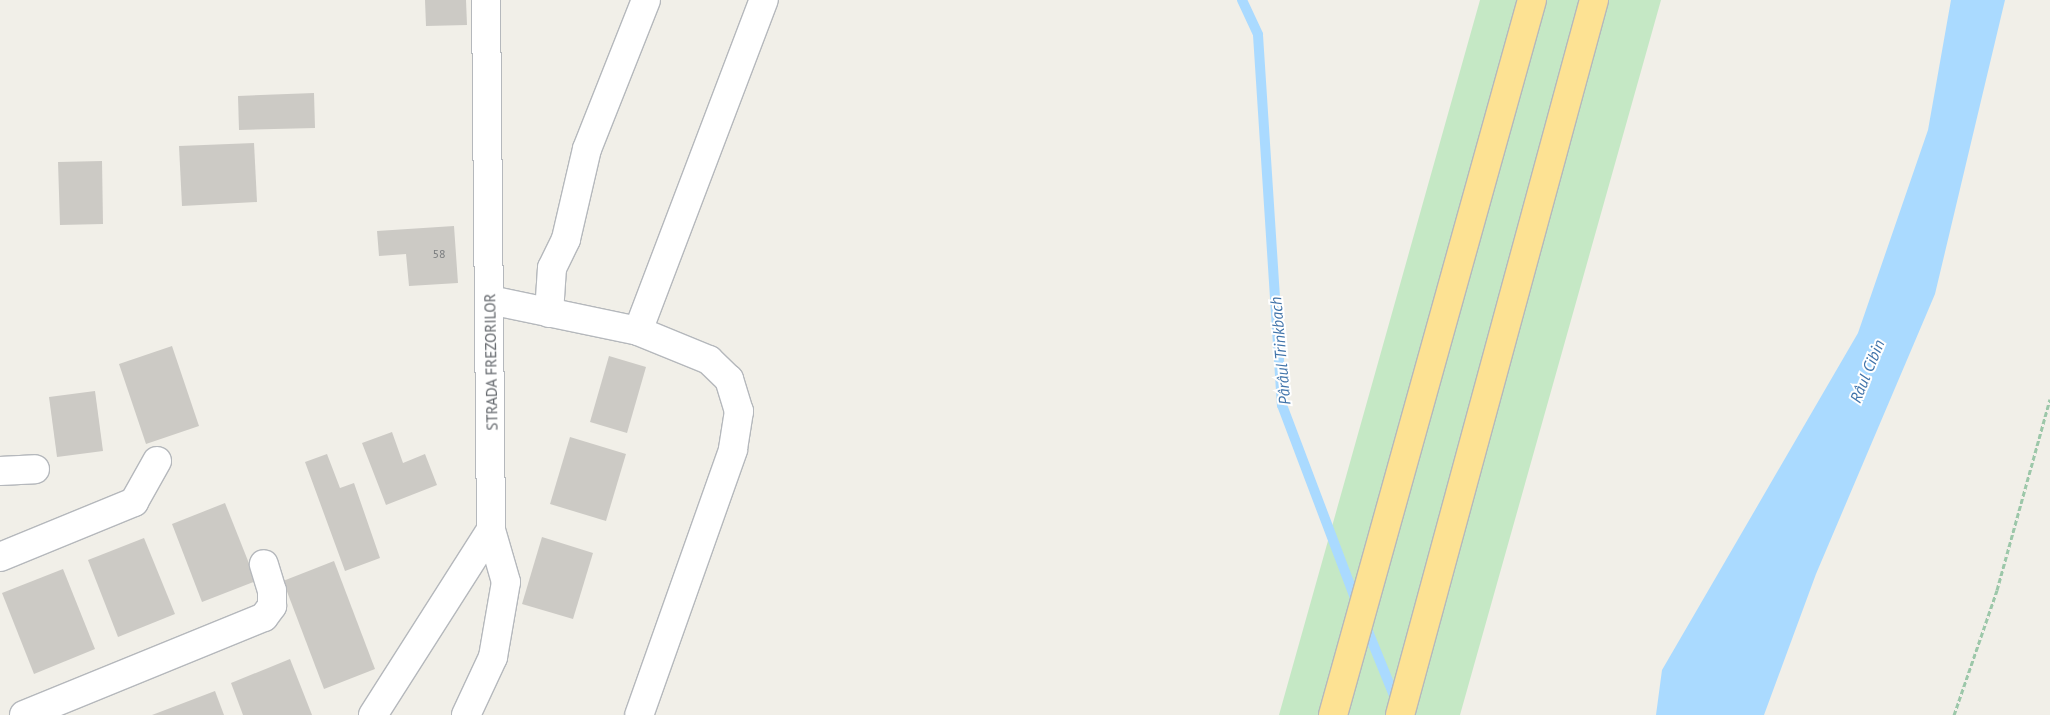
<!DOCTYPE html>
<meta charset="utf-8">
<style>
body{margin:0}
#map{position:relative;width:2050px;height:715px;overflow:hidden;background:#f1efe8;font-family:"PT Sans",sans-serif}
div>[style]{position:absolute}
.green>*{inset:0;background:#c5e8c5}
.water>*{inset:0;background:#aadaff}
.stream>*{height:10px;margin:-5px;padding:0 5px;transform-origin:5px;border-radius:5px;background:#aadaff}
.building>*{inset:0;background:#cccac5}
.path>*{height:3px;margin-top:-1.5px;transform-origin:0;background:repeating-linear-gradient(90deg,#9cc7a9 0 5px,transparent 0 7.5px)}
.roads{filter:drop-shadow(1px 0 #b5b8bc) drop-shadow(-1px 0 #b5b8bc) drop-shadow(0 1px #b5b8bc) drop-shadow(0 -1px #b5b8bc)}
.minor>*{height:28px;margin:-14px;padding:0 14px;transform-origin:14px;border-radius:14px;background:#fff}
.highway>*{height:28px;margin:-14px;padding:0 14px;transform-origin:14px;border-radius:14px;background:#fde293}
span{translate:-50% -50%;white-space:nowrap;text-align:center;line-height:1.15;-webkit-text-stroke:4px #fff;paint-order:stroke}
.number-label{font-size:12px;color:#7a7d7f}
.number-label span{-webkit-text-stroke-width:0}
.street-label{font-size:15px;color:#5f6368}
.water-label{font-size:16px;color:#4174aa;font-style:italic}
</style>
<div id="map">
<div class="green">
<div style="clip-path:polygon(1480px 0,1661px 0,1460px 715px,1279px 715px)"></div>
</div>
<div class="water">
<div style="clip-path:polygon(1951px 0,2005px 0,1935px 294px,1816px 574px,1764px 715px,1656px 715px,1662px 670px,1858px 333px,1928px 130px)"></div>
</div>
<div class="stream">
<div style="left:1242px;top:0;width:38px;rotate:65deg"></div>
<div style="left:1258px;top:35px;width:371px;rotate:86.3deg"></div>
<div style="left:1282px;top:405px;width:212px;rotate:69.3deg"></div>
<div style="left:1365px;top:624px;width:85px;rotate:67.9deg"></div>
</div>
<div class="building">
<div style="clip-path:polygon(425px 0,466px 0,467px 25px,426px 26px)"></div>
<div style="clip-path:polygon(314px 93px,315px 128px,239px 130px,238px 96px)"></div>
<div style="clip-path:polygon(254px 143px,257px 202px,182px 206px,179px 146px)"></div>
<div style="clip-path:polygon(102px 161px,103px 224px,60px 225px,58px 162px)"></div>
<div style="clip-path:polygon(454px 226px,458px 283px,409px 286px,406px 254px,379px 256px,377px 231px)"></div>
<div style="clip-path:polygon(172px 346px,199px 426px,146px 444px,119px 364px)"></div>
<div style="clip-path:polygon(609px 356px,646px 367px,627px 433px,590px 422px)"></div>
<div style="clip-path:polygon(95px 391px,103px 451px,57px 457px,49px 397px)"></div>
<div style="clip-path:polygon(392px 432px,403px 463px,425px 454px,437px 485px,386px 505px,362px 443px)"></div>
<div style="clip-path:polygon(570px 437px,626px 454px,606px 521px,550px 504px)"></div>
<div style="clip-path:polygon(327px 454px,340px 488px,354px 483px,380px 558px,345px 571px,305px 462px)"></div>
<div style="clip-path:polygon(225px 503px,256px 581px,202px 602px,172px 524px)"></div>
<div style="clip-path:polygon(542px 537px,593px 553px,573px 619px,522px 604px)"></div>
<div style="clip-path:polygon(144px 538px,175px 614px,118px 637px,88px 560px)"></div>
<div style="clip-path:polygon(334px 561px,375px 669px,324px 689px,283px 581px)"></div>
<div style="clip-path:polygon(63px 569px,95px 649px,34px 674px,2px 593px)"></div>
<div style="clip-path:polygon(290px 659px,312px 715px,243px 715px,231px 683px)"></div>
<div style="clip-path:polygon(215px 691px,224px 715px,152px 715px)"></div>
</div>
<div class="path">
<div style="left:1954px;top:715px;width:132px;rotate:-71deg"></div>
<div style="left:1997px;top:590px;width:198px;rotate:-74.5deg"></div>
</div>
<div class="roads">
<div class="minor">
<div style="left:490px;top:300px;width:151px;rotate:11.8deg"></div>
<div style="left:638px;top:331px;width:77px;rotate:22.2deg"></div>
<div style="left:709px;top:360px;width:28px;rotate:44deg"></div>
<div style="left:729px;top:379px;width:34px;rotate:73deg"></div>
<div style="left:739px;top:411px;width:39px;rotate:99deg"></div>
<div style="left:733px;top:450px;width:281px;rotate:109.5deg"></div>
<div style="left:549px;top:313px;width:45px;rotate:-86.2deg"></div>
<div style="left:552px;top:268px;width:32px;rotate:-64deg"></div>
<div style="left:566px;top:239px;width:92px;rotate:-76.9deg"></div>
<div style="left:587px;top:149px;width:160px;rotate:-68.4deg"></div>
<div style="left:638px;top:331px;width:354px;rotate:-69.2deg"></div>
<div style="left:0;top:471px;width:35px;rotate:-3deg"></div>
<div style="left:0;top:557px;width:145px;rotate:-22.3deg"></div>
<div style="left:134px;top:502px;width:47px;rotate:-60.7deg"></div>
<div style="left:24px;top:715px;width:259px;rotate:-22.2deg"></div>
<div style="left:264px;top:617px;width:14px;rotate:-54deg"></div>
<div style="left:272px;top:606px;width:15px;rotate:-90deg"></div>
<div style="left:272px;top:591px;width:28px;rotate:-107deg"></div>
<div style="left:373px;top:715px;width:219px;rotate:-57.5deg"></div>
<div style="left:466px;top:715px;width:64px;rotate:-65deg"></div>
<div style="left:493px;top:657px;width:76px;rotate:-80.2deg"></div>
<div style="left:506px;top:582px;width:54px;rotate:-106.1deg"></div>
<div style="left:491px;top:530px;width:530px;rotate:-90.54deg"></div>
</div>
<div class="highway">
<div style="left:1333px;top:715px;width:742px;rotate:-74.45deg"></div>
<div style="left:1400px;top:715px;width:741px;rotate:-74.82deg"></div>
</div>
</div>
<div class="number-label">
<span style="left:439px;top:254px">58</span>
</div>
<div class="street-label">
<span style="left:491px;top:362px;rotate:-91deg">STRADA FREZORILOR</span>
</div>
<div class="water-label">
<span style="left:1280px;top:351px;rotate:-95deg">Pârâul Trinkbach</span>
<span style="left:1867px;top:371px;rotate:-68deg">Râul Cibin</span>
</div>
</div>
